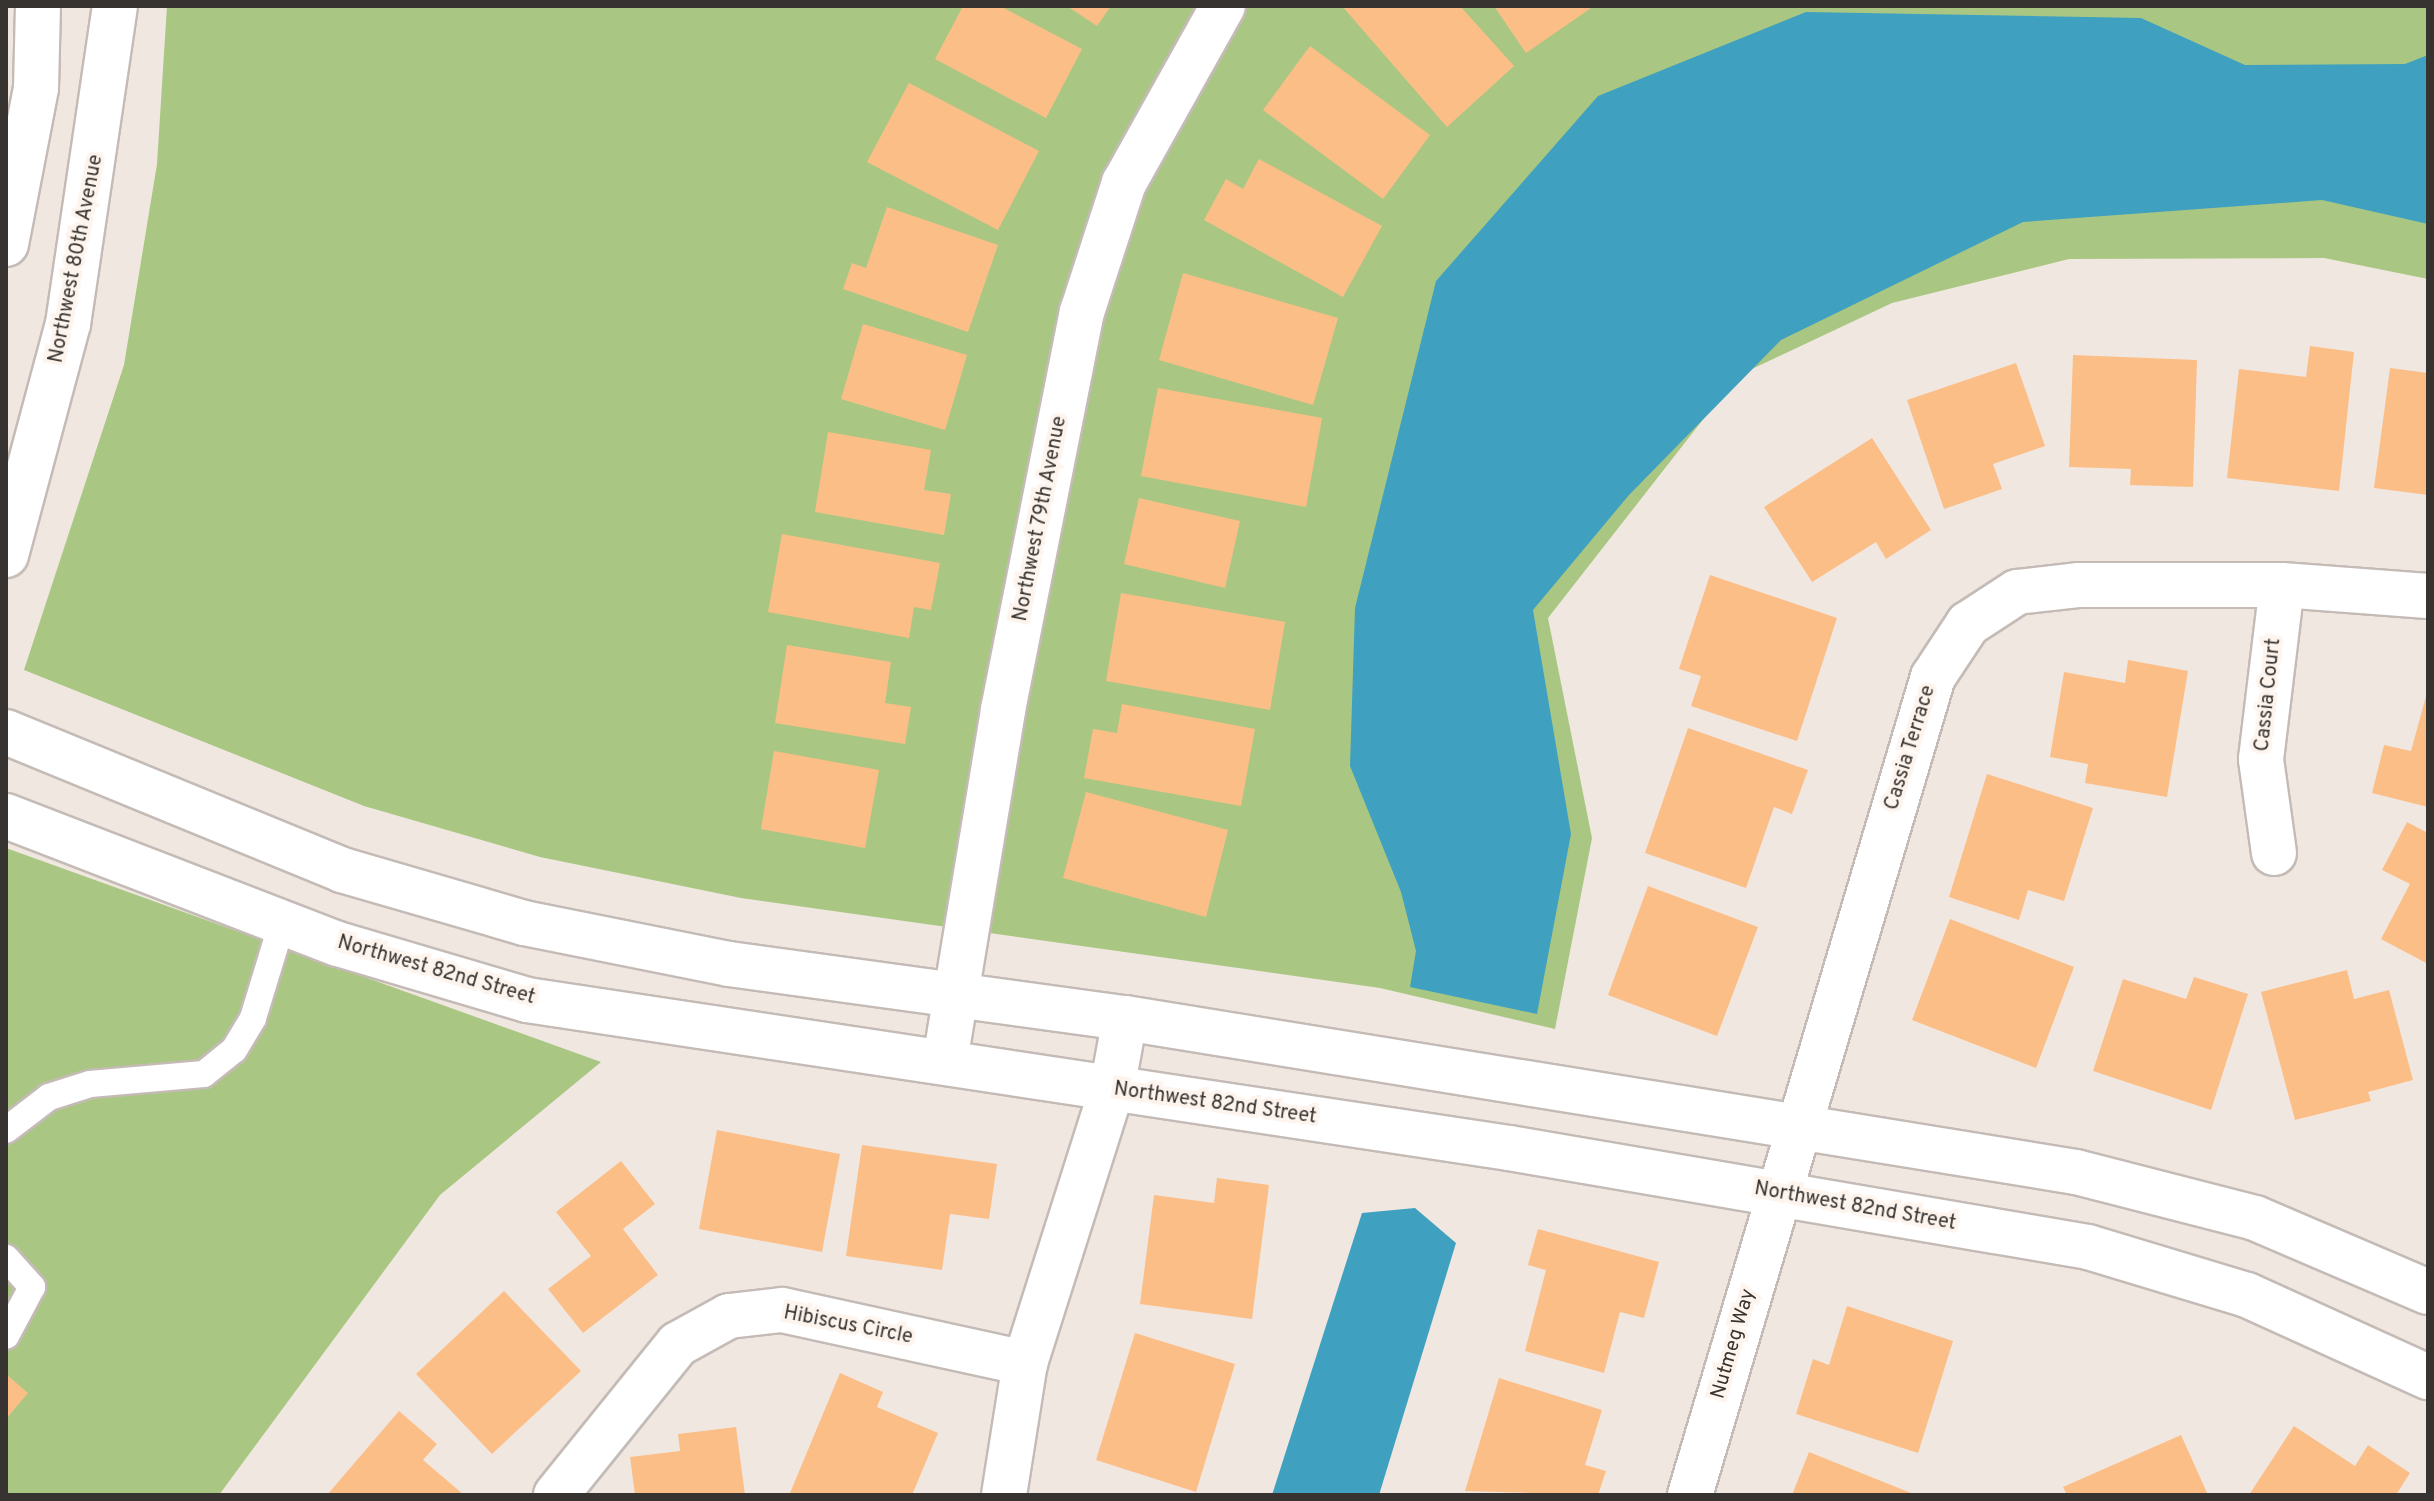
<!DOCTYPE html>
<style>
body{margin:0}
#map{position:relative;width:2434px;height:1501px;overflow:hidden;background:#f1e7e1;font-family:Overpass,sans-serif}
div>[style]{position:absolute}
.green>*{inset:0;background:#a9c783}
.water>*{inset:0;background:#3fa1bf}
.building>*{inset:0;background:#fcbe87}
.roads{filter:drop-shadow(2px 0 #c4bbb6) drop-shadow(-2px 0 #c4bbb6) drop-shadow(0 2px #c4bbb6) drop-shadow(0 -2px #c4bbb6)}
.service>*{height:26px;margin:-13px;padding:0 13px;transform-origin:13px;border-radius:13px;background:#fff}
.minor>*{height:44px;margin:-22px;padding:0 22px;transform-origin:22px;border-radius:22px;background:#fff}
.tertiary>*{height:44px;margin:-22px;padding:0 22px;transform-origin:22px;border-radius:22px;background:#fff}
span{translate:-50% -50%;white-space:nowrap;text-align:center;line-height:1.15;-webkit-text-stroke:8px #fef4ee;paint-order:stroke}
.street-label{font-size:20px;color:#363330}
.frame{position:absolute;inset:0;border:8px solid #363330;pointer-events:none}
</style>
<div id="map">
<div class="green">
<div style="clip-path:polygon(167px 6px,2428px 6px,2428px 279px,2324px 258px,2069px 259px,1892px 303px,1737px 376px,1548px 618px,1592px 838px,1555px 1029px,1380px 988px,741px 898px,540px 857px,364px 806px,24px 670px,124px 365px,157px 164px)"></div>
<div style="clip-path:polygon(6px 848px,601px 1062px,440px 1195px,219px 1495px,6px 1495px)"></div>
</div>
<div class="water">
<div style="clip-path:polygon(1806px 12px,2141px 18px,2245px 65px,2405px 64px,2428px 55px,2428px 224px,2322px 200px,2023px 222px,1781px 340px,1629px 495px,1533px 610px,1571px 834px,1537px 1014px,1410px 987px,1416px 951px,1401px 892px,1350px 766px,1355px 608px,1436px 281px,1598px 96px)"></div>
<div style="clip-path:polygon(1415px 1208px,1456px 1243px,1379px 1495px,1272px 1495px,1362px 1213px)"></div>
</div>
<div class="building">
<div style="clip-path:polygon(963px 6px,1000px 6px,1082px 49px,1046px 118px,935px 59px)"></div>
<div style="clip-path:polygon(1067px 6px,1111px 6px,1097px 26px)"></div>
<div style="clip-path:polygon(1342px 6px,1460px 6px,1514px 66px,1447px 127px)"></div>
<div style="clip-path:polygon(1494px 6px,1594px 6px,1526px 53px)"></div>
<div style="clip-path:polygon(1310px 46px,1430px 135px,1383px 199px,1263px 110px)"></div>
<div style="clip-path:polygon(909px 83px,1039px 151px,998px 230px,867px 162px)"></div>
<div style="clip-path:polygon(1259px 159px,1382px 226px,1343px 297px,1204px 220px,1226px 179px,1243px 189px)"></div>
<div style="clip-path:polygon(887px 207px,998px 245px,968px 332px,843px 289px,852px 263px,866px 268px)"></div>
<div style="clip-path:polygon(1183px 273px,1338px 318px,1313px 405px,1159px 360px)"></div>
<div style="clip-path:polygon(863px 324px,967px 355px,945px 430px,841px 399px)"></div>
<div style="clip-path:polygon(2310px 346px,2354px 352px,2339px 491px,2227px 478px,2239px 369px,2306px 377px)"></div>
<div style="clip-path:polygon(2073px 355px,2197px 360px,2193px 487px,2130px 485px,2131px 469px,2069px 467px)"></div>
<div style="clip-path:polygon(2016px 363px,2045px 446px,1993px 464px,2002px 489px,1944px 509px,1907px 400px)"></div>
<div style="clip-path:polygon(2390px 368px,2428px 373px,2428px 495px,2374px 488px)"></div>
<div style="clip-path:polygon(1158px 388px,1322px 418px,1306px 507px,1141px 476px)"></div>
<div style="clip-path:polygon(828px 432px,931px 450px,924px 490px,951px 494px,944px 535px,815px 512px)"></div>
<div style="clip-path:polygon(1872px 438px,1931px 530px,1886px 559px,1876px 542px,1812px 582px,1764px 507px)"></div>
<div style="clip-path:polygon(1139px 498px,1240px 521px,1225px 588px,1124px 564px)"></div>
<div style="clip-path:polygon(782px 534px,940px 563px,931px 610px,914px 607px,909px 638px,768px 612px)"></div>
<div style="clip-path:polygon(1710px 575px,1837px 618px,1797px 741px,1691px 706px,1701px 676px,1679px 669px)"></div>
<div style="clip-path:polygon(1121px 593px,1285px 622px,1270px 710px,1106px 681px)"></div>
<div style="clip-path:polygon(787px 645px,891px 662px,885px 703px,911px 707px,905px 744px,775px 723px)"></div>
<div style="clip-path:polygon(2128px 660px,2188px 671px,2167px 797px,2085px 783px,2088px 764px,2050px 757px,2064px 672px,2125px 683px)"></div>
<div style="clip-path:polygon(2428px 689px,2428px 807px,2372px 793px,2384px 745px,2411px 751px)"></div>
<div style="clip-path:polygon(1122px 704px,1255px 729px,1241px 806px,1084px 778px,1093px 729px,1117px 733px)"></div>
<div style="clip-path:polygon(1688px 728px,1808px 770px,1792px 814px,1774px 807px,1746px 888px,1645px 853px)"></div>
<div style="clip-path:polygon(774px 751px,879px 770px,865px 848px,761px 829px)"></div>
<div style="clip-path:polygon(1987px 774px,2093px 808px,2064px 901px,2028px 890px,2019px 920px,1949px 897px)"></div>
<div style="clip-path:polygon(1086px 792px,1228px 830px,1206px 917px,1063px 878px)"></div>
<div style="clip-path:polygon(2407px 822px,2428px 833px,2428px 964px,2381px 939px,2410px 884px,2382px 870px)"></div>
<div style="clip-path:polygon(1648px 886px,1758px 927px,1717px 1036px,1608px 995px)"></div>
<div style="clip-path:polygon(1950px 919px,2074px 967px,2036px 1068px,1912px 1020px)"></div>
<div style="clip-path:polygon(2347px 970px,2354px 999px,2389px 990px,2413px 1080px,2368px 1092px,2371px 1101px,2295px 1120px,2261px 992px)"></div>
<div style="clip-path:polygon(2194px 977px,2248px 994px,2211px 1110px,2093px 1071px,2123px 979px,2186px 999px)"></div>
<div style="clip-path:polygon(717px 1130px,840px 1154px,822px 1252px,699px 1229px)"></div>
<div style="clip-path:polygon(862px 1145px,997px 1164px,989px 1219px,950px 1214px,942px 1270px,846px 1256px)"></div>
<div style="clip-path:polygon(621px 1161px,655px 1204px,623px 1229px,658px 1275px,583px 1333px,548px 1289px,591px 1256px,556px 1212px)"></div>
<div style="clip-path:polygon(1217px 1178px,1269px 1185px,1252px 1319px,1140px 1304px,1154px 1195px,1214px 1203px)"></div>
<div style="clip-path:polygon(1538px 1229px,1659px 1262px,1644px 1318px,1620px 1312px,1604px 1373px,1525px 1351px,1546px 1270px,1528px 1265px)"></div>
<div style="clip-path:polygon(504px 1291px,581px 1371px,492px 1454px,416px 1374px)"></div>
<div style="clip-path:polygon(1847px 1306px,1953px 1341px,1918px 1453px,1796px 1414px,1813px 1359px,1829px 1365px)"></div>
<div style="clip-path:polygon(1135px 1333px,1235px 1364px,1196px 1492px,1096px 1460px)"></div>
<div style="clip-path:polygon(840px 1373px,883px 1392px,877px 1407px,938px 1433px,912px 1495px,790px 1493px)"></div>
<div style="clip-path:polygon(6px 1374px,28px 1393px,6px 1419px)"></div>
<div style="clip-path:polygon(1499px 1378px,1602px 1410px,1585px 1465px,1606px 1471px,1598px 1495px,1465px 1491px)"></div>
<div style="clip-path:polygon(399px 1411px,437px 1444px,423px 1460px,464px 1495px,327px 1495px)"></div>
<div style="clip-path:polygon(2294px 1426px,2355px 1466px,2368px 1445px,2410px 1473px,2396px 1495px,2249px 1495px)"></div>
<div style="clip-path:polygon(736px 1427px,745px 1495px,635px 1495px,630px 1457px,680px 1451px,678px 1434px)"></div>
<div style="clip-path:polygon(2181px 1435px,2208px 1495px,2067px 1495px,2063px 1487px)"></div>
<div style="clip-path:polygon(1809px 1452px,1916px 1495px,1792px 1495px)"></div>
</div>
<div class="roads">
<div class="service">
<div style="left:6px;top:1130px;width:54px;rotate:-37.5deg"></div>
<div style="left:49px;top:1097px;width:43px;rotate:-17.6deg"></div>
<div style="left:90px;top:1084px;width:114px;rotate:-5deg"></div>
<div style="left:204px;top:1074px;width:38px;rotate:-39deg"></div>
<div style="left:234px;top:1050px;width:37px;rotate:-59deg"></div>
<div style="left:253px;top:1018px;width:99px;rotate:-73deg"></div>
<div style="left:6px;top:1258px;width:39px;rotate:48deg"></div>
<div style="left:32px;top:1287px;width:55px;rotate:118deg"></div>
</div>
<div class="minor">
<div style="left:2274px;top:853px;width:95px;rotate:-97.9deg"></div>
<div style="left:2261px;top:759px;width:175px;rotate:-83.1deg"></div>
<div style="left:945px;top:1061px;width:356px;rotate:-80.6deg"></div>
<div style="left:1003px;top:710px;width:406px;rotate:-78.8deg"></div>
<div style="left:1082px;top:312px;width:136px;rotate:-72deg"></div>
<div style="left:1124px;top:183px;width:203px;rotate:-60.8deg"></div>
<div style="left:556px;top:1495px;width:194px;rotate:-51.1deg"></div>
<div style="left:678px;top:1344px;width:58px;rotate:-28.8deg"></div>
<div style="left:729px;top:1316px;width:53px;rotate:-6.5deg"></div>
<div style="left:782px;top:1310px;width:249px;rotate:12.3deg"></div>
<div style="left:1004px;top:1495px;width:134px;rotate:-81deg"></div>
<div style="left:1025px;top:1363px;width:287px;rotate:-72.4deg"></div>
<div style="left:1112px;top:1089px;width:72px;rotate:-79.6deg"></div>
<div style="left:1690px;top:1495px;width:853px;rotate:-73.46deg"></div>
<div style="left:1933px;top:677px;width:64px;rotate:-56.6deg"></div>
<div style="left:1968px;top:624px;width:59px;rotate:-33.1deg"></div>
<div style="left:2017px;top:592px;width:61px;rotate:-6.5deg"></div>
<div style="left:2078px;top:585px;width:204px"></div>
<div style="left:2282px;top:585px;width:146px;rotate:4.3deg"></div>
</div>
<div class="tertiary">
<div style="left:6px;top:244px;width:159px;rotate:-79.1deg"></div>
<div style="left:36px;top:88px;width:82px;rotate:-88.6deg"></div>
<div style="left:6px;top:555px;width:239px;rotate:-75deg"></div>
<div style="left:68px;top:324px;width:321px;rotate:-81.6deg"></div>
<div style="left:6px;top:732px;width:363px;rotate:22.3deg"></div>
<div style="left:342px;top:870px;width:190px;rotate:16.2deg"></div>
<div style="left:524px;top:923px;width:209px;rotate:11.3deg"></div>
<div style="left:729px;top:964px;width:400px;rotate:7.8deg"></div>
<div style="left:1125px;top:1018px;width:963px;rotate:9.2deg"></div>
<div style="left:2076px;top:1172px;width:185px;rotate:14.4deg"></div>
<div style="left:2255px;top:1218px;width:188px;rotate:23.2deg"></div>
<div style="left:6px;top:816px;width:356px;rotate:21.1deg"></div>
<div style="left:338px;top:944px;width:197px;rotate:16.5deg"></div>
<div style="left:527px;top:1000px;width:993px;rotate:8.57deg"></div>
<div style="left:1509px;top:1148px;width:587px;rotate:9.7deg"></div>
<div style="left:2088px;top:1247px;width:166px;rotate:16.8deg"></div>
<div style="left:2247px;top:1295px;width:199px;rotate:24.4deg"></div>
</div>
</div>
<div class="street-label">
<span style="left:77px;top:259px;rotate:-79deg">Northwest 80th Avenue</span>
<span style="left:1041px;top:519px;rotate:-79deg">Northwest 79th Avenue</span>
<span style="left:2269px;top:695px;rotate:-84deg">Cassia Court</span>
<span style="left:1911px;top:748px;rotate:-73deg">Cassia Terrace</span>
<span style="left:436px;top:971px;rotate:16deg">Northwest 82nd Street</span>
<span style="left:1215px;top:1104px;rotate:8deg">Northwest 82nd Street</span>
<span style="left:1855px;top:1207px;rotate:10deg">Northwest 82nd Street</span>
<span style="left:848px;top:1326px;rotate:11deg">Hibiscus Circle</span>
<span style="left:1734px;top:1344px;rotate:-74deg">Nutmeg Way</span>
</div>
<div class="frame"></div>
</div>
